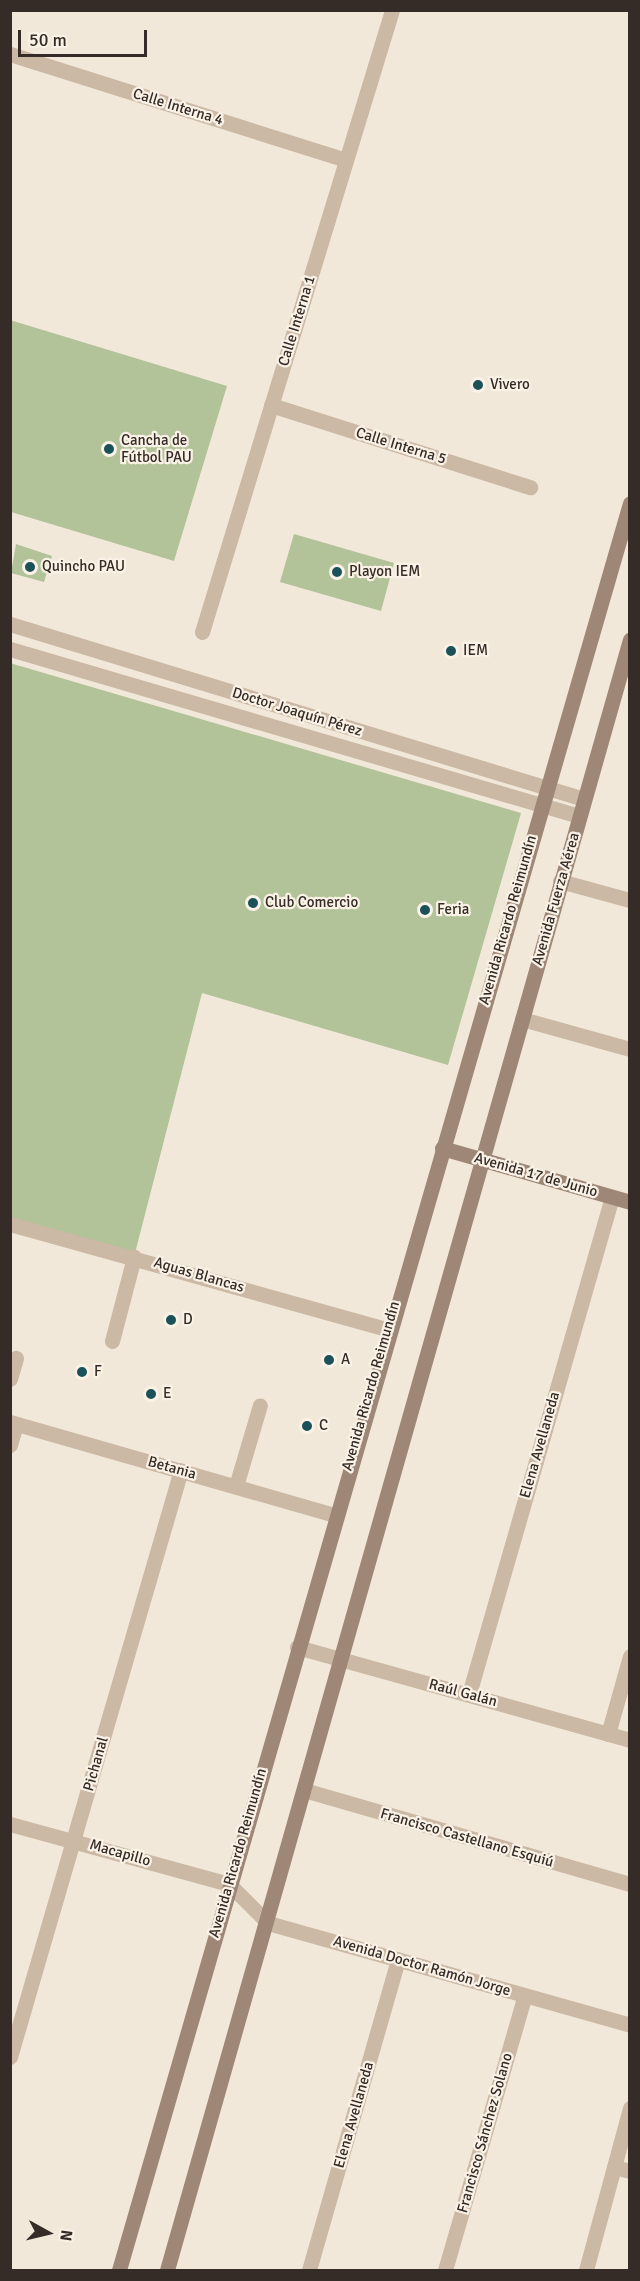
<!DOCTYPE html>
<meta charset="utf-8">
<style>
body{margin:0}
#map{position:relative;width:640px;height:2281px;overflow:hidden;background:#f2e8d9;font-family:Signika,sans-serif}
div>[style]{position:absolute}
.green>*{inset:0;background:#b2c299}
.street>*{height:15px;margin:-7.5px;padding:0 7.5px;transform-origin:7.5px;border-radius:7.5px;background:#cbb8a5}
.secondary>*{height:15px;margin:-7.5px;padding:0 7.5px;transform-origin:7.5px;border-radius:7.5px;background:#9e8776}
.dots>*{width:16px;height:16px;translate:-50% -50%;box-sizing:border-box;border:3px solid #faf2e6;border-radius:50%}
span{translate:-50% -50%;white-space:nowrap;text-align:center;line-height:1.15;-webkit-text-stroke:4.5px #faf2e6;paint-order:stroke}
.street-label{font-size:15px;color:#362c27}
.poi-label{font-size:15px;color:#362c27}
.left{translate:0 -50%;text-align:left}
.frame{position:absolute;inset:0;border:12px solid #362c27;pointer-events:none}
.north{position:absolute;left:18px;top:2203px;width:60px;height:60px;-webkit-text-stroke:4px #faf2e6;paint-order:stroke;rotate:98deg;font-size:16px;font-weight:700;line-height:24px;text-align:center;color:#362c27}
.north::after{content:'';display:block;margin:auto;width:21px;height:27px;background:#362c27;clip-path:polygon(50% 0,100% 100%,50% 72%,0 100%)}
.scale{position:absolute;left:18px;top:30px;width:129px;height:27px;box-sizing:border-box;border:3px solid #362c27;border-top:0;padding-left:8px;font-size:18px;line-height:21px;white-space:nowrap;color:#362c27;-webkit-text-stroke:4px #faf2e6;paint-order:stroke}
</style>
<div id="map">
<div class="green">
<div style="clip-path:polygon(10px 320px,227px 386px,174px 561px,11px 512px)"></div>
<div style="clip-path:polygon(294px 534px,394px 563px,381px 611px,280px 582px)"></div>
<div style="clip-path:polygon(16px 544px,52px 556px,44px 582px,11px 573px)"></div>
<div style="clip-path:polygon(10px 663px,521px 813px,448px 1065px,202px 993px,134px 1257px,11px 1224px)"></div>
</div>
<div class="street">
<div style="left:10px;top:54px;width:352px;rotate:17.5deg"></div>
<div style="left:271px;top:405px;width:272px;rotate:17.6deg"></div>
<div style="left:10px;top:624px;width:600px;rotate:16.96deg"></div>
<div style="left:202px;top:632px;width:650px;rotate:-73.01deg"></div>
<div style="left:10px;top:649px;width:593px;rotate:16.36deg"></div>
<div style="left:560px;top:881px;width:73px;rotate:15.2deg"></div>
<div style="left:522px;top:1019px;width:112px;rotate:15.5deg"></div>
<div style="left:10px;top:1224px;width:391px;rotate:15.6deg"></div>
<div style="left:112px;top:1341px;width:87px;rotate:-75.3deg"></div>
<div style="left:10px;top:1379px;width:22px;rotate:-74deg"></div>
<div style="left:10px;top:1422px;width:337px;rotate:16deg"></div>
<div style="left:10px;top:1445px;width:22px;rotate:-74deg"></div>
<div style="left:236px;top:1486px;width:84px;rotate:-73.5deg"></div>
<div style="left:297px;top:1647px;width:346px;rotate:15.6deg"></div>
<div style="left:469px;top:1694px;width:517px;rotate:-73.95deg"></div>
<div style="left:608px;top:1734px;width:81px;rotate:-74.2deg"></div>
<div style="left:304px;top:1790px;width:339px;rotate:16.1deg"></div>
<div style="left:10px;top:1824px;width:227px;rotate:15.3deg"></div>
<div style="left:229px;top:1884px;width:55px;rotate:45deg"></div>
<div style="left:268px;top:1923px;width:376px;rotate:15.7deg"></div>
<div style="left:10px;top:2057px;width:611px;rotate:-73.76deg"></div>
<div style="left:614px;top:2167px;width:16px;rotate:14deg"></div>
<div style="left:309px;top:2270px;width:323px;rotate:-74deg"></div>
<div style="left:445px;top:2270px;width:286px;rotate:-73.8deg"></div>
<div style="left:586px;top:2270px;width:168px;rotate:-74.8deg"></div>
</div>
<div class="secondary">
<div style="left:442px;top:1148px;width:196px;rotate:16deg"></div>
<div style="left:119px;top:2270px;width:1839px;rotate:-73.87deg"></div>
<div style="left:167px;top:2270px;width:1695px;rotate:-74.15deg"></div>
</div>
<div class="dots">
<div style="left:478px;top:385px;background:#1b5259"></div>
<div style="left:109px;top:449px;background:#1b5259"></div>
<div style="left:30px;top:567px;background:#1b5259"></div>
<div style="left:337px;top:572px;background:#1b5259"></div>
<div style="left:451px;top:651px;background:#1b5259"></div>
<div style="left:253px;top:903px;background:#1b5259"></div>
<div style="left:425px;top:910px;background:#1b5259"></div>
<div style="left:171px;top:1320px;background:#1b5259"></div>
<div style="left:329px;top:1360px;background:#1b5259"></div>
<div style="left:82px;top:1372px;background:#1b5259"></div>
<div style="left:151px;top:1394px;background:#1b5259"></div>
<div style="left:307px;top:1426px;background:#1b5259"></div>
</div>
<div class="street-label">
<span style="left:178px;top:107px;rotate:17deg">Calle Interna 4</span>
<span style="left:297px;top:321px;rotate:-73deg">Calle Interna 1</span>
<span style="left:401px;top:446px;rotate:17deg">Calle Interna 5</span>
<span style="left:297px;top:712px;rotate:17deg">Doctor Joaquín Pérez</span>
<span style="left:556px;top:899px;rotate:-74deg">Avenida Fuerza Aérea</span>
<span style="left:508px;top:920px;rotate:-74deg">Avenida Ricardo Reimundín</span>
<span style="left:536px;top:1175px;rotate:16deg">Avenida 17 de Junio</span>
<span style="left:199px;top:1275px;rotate:16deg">Aguas Blancas</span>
<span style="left:371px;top:1386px;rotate:-74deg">Avenida Ricardo Reimundín</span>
<span style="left:540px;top:1445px;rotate:-74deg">Elena Avellaneda</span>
<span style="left:172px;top:1468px;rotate:16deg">Betania</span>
<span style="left:463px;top:1693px;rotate:15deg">Raúl Galán</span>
<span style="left:96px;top:1764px;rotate:-74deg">Pichanal</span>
<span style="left:467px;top:1838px;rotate:16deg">Francisco Castellano Esquiú</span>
<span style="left:120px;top:1853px;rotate:16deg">Macapillo</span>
<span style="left:238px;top:1853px;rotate:-74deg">Avenida Ricardo Reimundín</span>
<span style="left:422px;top:1966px;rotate:16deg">Avenida Doctor Ramón Jorge</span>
<span style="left:354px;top:2115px;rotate:-74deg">Elena Avellaneda</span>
<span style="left:485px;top:2133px;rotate:-74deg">Francisco Sánchez Solano</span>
</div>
<div class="poi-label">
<span class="left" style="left:490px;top:385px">Vivero</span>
<span class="left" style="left:121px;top:449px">Cancha de<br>Fútbol PAU</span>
<span class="left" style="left:42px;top:567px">Quincho PAU</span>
<span class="left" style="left:349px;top:572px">Playon IEM</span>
<span class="left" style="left:463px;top:651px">IEM</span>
<span class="left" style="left:265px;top:903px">Club Comercio</span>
<span class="left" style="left:437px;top:910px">Feria</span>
<span class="left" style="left:183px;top:1320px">D</span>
<span class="left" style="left:341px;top:1360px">A</span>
<span class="left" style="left:94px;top:1372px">F</span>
<span class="left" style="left:163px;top:1394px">E</span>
<span class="left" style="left:319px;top:1426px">C</span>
</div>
<div class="frame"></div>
<div class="north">N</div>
<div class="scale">50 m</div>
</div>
